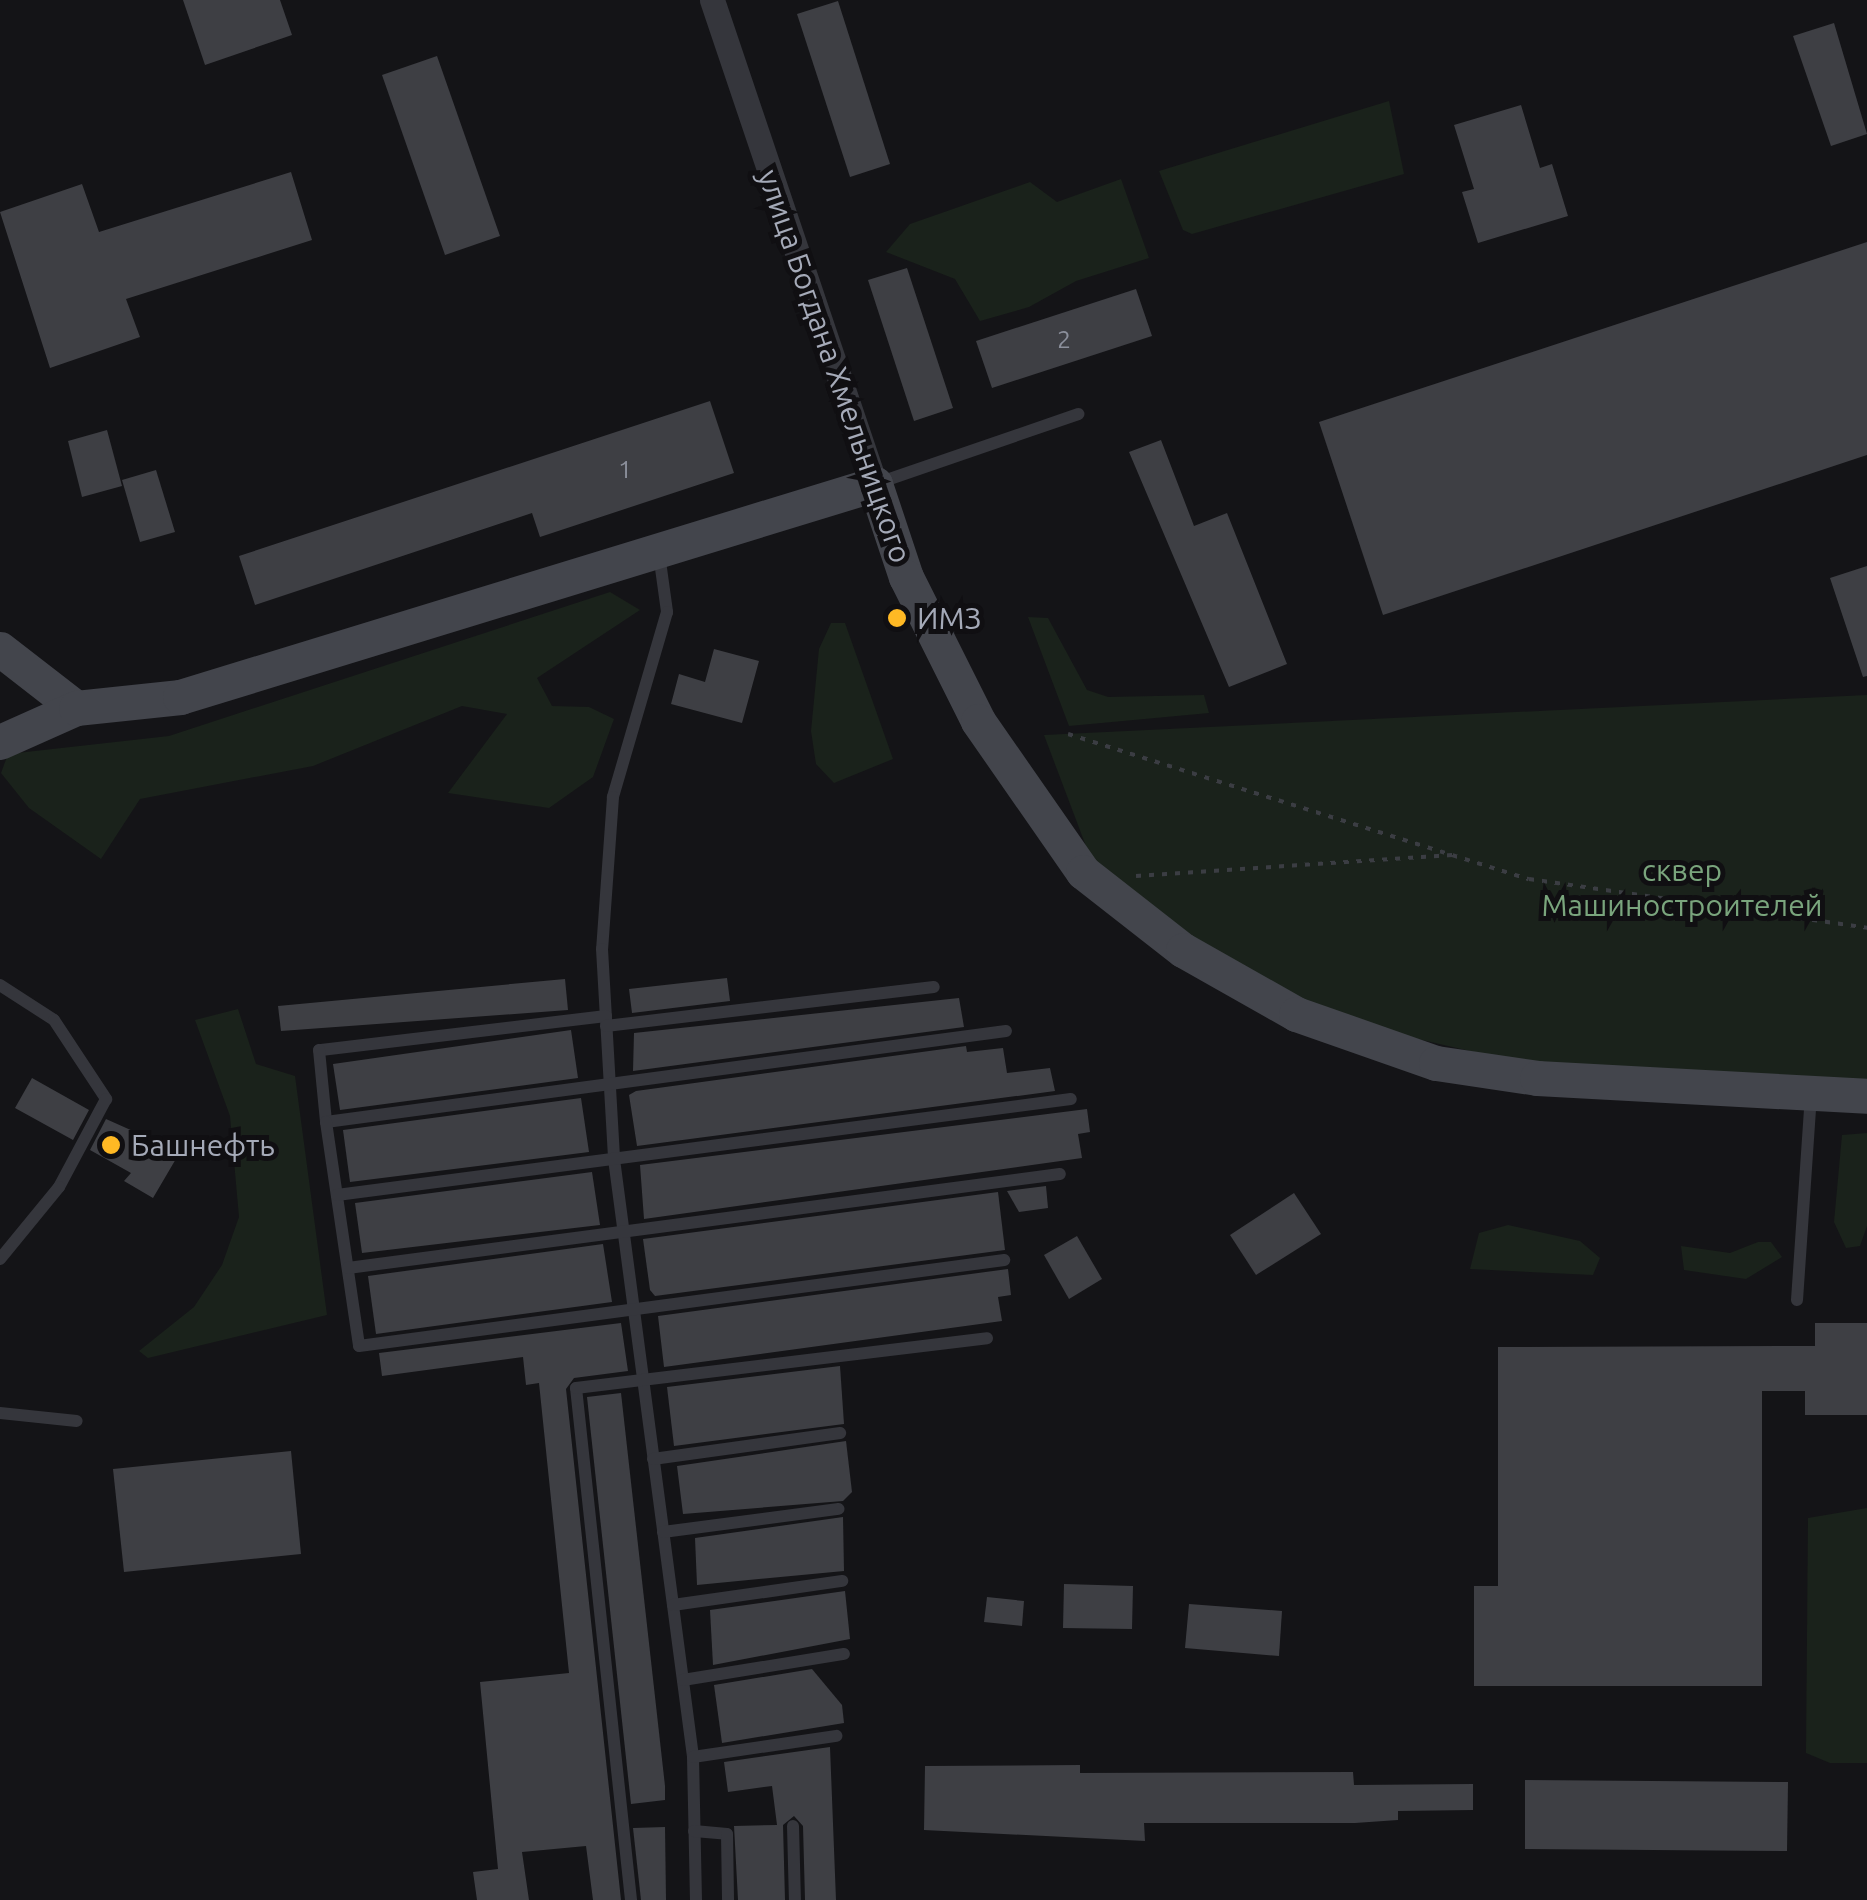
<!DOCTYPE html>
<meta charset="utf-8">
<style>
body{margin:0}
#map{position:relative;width:1867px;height:1900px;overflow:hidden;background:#141417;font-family:Ubuntu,sans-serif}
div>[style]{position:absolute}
.green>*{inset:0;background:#1a221b}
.building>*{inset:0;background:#3e3f44}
.path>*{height:4px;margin-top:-2px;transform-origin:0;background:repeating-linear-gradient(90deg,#3b3d43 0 5px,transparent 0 13px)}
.lane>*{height:12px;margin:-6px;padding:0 6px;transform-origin:6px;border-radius:6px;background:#35363c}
.street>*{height:25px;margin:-12.5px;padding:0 12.5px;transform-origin:12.5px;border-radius:12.5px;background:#35363c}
.secondary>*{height:35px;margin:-17.5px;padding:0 17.5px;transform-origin:17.5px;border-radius:17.5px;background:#43454c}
.dots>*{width:28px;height:28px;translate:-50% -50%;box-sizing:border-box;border:5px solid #100f12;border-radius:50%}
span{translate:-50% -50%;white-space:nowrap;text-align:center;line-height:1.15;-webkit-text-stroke:10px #100f12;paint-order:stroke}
.number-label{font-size:25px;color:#8b8f9b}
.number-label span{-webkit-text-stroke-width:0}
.street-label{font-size:30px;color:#a5aab8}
.poi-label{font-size:30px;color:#a5aab8}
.left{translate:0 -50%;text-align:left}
.park-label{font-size:30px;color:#7aa57d}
</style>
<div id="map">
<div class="green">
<div style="clip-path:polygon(1389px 101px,1404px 174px,1192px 234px,1183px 230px,1159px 171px)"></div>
<div style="clip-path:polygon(1121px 179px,1149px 258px,1076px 281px,1029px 307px,980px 321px,955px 279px,886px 252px,910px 224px,1030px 182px,1057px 202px)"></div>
<div style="clip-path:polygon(610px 592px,640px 610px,537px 678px,552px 706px,589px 707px,614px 719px,593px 777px,549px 808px,448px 793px,507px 714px,462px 706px,313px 766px,140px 799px,101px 859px,29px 808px,1px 773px,8px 754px,169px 736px)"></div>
<div style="clip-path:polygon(1028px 617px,1048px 618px,1087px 690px,1108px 697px,1204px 695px,1209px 713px,1069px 726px)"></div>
<div style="clip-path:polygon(831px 623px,845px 623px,893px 759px,834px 783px,816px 764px,811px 731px,819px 649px)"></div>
<div style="clip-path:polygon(1867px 695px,1867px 1083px,1530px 1065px,1353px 1024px,1251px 979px,1095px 870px,1044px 735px)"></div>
<div style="clip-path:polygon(238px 1009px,256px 1064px,295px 1076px,327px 1315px,148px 1358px,139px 1351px,194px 1307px,222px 1265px,239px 1217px,230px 1116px,195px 1020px)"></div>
<div style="clip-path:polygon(1867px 1133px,1867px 1226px,1860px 1246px,1846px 1248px,1834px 1222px,1842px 1135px)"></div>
<div style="clip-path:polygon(1508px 1225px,1580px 1241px,1600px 1258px,1593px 1275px,1470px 1269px,1479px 1233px)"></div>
<div style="clip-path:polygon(1758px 1242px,1771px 1242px,1782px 1257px,1746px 1279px,1684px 1270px,1681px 1246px,1730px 1253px)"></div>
<div style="clip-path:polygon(1867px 1508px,1867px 1763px,1830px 1763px,1806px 1753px,1808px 1518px)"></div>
</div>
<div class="building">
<div style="clip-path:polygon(183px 0,280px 0,292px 35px,205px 65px)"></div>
<div style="clip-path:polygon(838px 1px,890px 164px,850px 177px,797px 14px)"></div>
<div style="clip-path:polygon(1834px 23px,1867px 134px,1831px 146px,1793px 36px)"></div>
<div style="clip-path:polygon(437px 56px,500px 236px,445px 255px,382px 75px)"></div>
<div style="clip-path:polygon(1521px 105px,1540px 168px,1552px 164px,1568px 216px,1478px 243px,1462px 192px,1474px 189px,1454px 125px)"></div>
<div style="clip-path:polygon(291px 172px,312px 240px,126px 299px,140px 337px,50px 368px,0 212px,82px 184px,99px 232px)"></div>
<div style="clip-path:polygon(1867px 242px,1867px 455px,1383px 615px,1319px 422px)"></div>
<div style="clip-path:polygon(907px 268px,953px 408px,914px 421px,868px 280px)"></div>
<div style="clip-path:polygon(1136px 289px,1152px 336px,992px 388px,976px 341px)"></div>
<div style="clip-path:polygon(710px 401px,734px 473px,540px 537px,532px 513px,255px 605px,239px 556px)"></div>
<div style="clip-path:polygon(107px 430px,122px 486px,82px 497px,68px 441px)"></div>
<div style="clip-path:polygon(1161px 440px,1194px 526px,1227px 513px,1287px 664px,1229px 687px,1129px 452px)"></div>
<div style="clip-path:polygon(156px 470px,175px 532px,140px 542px,122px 480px)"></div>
<div style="clip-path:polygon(1867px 566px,1867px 676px,1863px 677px,1830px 578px)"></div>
<div style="clip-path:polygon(714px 649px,759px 661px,742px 723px,671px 704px,679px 674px,705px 682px)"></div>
<div style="clip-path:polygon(727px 978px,730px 1001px,632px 1013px,629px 989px)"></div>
<div style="clip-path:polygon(565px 979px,568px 1010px,281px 1031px,278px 1006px)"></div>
<div style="clip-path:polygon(959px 998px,964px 1027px,633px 1071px,634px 1033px)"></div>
<div style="clip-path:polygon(571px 1030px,578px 1078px,340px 1110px,333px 1064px)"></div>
<div style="clip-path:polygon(966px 1046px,967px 1052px,1003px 1048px,1007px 1073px,1050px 1068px,1055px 1091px,637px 1146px,629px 1095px,636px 1091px)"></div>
<div style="clip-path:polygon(32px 1078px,89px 1110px,73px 1140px,15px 1108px)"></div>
<div style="clip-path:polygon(581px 1098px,589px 1152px,350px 1182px,343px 1130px)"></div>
<div style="clip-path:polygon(1087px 1109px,1090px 1132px,1078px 1134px,1082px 1158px,644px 1219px,640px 1165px)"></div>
<div style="clip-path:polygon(106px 1119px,180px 1152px,153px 1198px,124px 1181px,131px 1173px,90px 1150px)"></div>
<div style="clip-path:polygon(592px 1172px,600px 1225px,362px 1253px,355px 1203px)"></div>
<div style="clip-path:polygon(1046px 1186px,1048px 1208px,1019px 1212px,1007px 1191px)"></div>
<div style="clip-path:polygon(998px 1192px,1005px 1250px,655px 1296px,650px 1290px,643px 1239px)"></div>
<div style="clip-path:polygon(1294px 1193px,1321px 1234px,1256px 1275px,1230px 1235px)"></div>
<div style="clip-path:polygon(1077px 1236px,1102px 1279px,1069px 1299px,1044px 1255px)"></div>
<div style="clip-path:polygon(603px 1244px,612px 1302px,376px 1334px,368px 1276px)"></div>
<div style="clip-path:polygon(1008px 1269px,1011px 1295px,998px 1297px,1002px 1321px,664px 1367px,658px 1316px)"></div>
<div style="clip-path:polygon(621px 1323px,628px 1371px,574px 1378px,566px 1389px,621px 1900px,593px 1900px,586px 1846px,522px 1852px,529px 1900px,477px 1900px,473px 1872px,498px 1869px,480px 1682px,569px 1673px,539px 1383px,526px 1385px,523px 1357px,382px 1376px,379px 1353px)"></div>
<div style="clip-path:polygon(1815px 1323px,1867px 1323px,1867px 1415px,1805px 1415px,1805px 1391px,1762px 1391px,1762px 1686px,1474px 1686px,1474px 1586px,1498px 1586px,1498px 1347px,1815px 1346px)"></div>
<div style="clip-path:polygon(840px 1366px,844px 1424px,674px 1446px,667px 1387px)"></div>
<div style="clip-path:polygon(621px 1393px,665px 1786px,665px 1800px,631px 1804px,587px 1397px)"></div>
<div style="clip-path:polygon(846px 1441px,852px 1492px,843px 1501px,683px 1514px,677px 1466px)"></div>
<div style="clip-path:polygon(291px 1451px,301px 1554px,124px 1572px,113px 1469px)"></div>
<div style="clip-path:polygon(843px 1517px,844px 1571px,697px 1585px,695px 1538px)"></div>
<div style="clip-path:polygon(1064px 1584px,1133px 1586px,1132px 1629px,1063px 1628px)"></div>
<div style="clip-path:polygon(845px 1591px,850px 1639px,713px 1665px,710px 1610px)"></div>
<div style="clip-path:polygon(987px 1597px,1024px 1601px,1022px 1626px,984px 1622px)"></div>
<div style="clip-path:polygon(1189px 1604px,1282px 1611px,1279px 1656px,1185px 1648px)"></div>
<div style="clip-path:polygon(812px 1669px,842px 1705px,844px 1723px,722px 1743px,714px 1685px)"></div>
<div style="clip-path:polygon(830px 1747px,836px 1900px,805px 1900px,803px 1826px,794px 1816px,783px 1825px,785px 1900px,738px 1900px,734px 1826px,777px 1825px,772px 1786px,728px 1792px,724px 1762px)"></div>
<div style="clip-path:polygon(1080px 1765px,1080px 1773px,1353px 1772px,1354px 1785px,1473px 1784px,1473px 1810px,1398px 1811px,1398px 1820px,1355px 1823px,1144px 1823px,1145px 1841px,924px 1830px,925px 1766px)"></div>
<div style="clip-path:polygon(1525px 1780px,1788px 1782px,1787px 1851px,1525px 1849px)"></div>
<div style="clip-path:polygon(665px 1827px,666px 1900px,641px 1900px,633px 1828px)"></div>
</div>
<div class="path">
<div style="left:1068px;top:734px;width:483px;rotate:17.5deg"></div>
<div style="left:1529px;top:879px;width:342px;rotate:8.2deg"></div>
<div style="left:1136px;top:876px;width:321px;rotate:-3.8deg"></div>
</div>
<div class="lane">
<div style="left:878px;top:483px;width:212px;rotate:-19deg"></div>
<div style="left:659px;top:554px;width:59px;rotate:82.1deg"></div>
<div style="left:667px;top:612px;width:193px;rotate:106.3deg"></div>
<div style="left:613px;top:797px;width:152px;rotate:94.1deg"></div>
<div style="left:602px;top:949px;width:210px;rotate:86.7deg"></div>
<div style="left:614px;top:1159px;width:603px;rotate:82.47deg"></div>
<div style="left:693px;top:1757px;width:143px;rotate:88.8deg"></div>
<div style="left:0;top:985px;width:64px;rotate:32.9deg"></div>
<div style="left:54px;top:1020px;width:95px;rotate:56.6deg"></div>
<div style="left:106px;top:1099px;width:100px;rotate:118.1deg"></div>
<div style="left:59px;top:1187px;width:93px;rotate:129.3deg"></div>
<div style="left:606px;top:1016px;width:289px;rotate:173.2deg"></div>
<div style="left:319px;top:1050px;width:72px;rotate:84.4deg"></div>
<div style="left:326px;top:1122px;width:686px;rotate:-7.62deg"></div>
<div style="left:606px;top:1026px;width:330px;rotate:-6.8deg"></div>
<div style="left:326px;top:1122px;width:226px;rotate:81.6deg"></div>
<div style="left:359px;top:1346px;width:651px;rotate:-7.59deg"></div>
<div style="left:337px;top:1195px;width:740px;rotate:-7.45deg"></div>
<div style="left:348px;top:1268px;width:718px;rotate:-7.52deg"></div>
<div style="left:1797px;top:1300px;width:204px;rotate:-86.1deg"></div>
<div style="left:0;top:1413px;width:77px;rotate:5.9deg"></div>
<div style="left:653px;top:1459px;width:189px;rotate:-7.9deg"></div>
<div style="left:663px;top:1532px;width:177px;rotate:-7.5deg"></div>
<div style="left:673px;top:1605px;width:171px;rotate:-8.1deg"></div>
<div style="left:683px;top:1680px;width:163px;rotate:-9.2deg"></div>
<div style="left:693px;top:1757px;width:145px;rotate:-8.4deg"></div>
<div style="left:793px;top:1826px;width:74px;rotate:88.5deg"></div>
<div style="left:694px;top:1831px;width:33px;rotate:5deg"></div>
<div style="left:727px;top:1834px;width:66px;rotate:89.1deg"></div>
<div style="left:631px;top:1900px;width:515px;rotate:-96.13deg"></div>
<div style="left:576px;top:1388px;width:414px;rotate:-6.9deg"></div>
</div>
<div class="street">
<div style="left:712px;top:0;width:511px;rotate:71.39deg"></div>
</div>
<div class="secondary">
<div style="left:0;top:649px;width:96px;rotate:37.8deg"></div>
<div style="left:76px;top:708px;width:83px;rotate:155.9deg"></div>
<div style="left:76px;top:708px;width:105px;rotate:-6deg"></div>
<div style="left:180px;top:697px;width:727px;rotate:-17.04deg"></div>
<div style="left:875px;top:484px;width:98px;rotate:71.6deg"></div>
<div style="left:906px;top:577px;width:161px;rotate:63.4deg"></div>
<div style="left:978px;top:721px;width:184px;rotate:55.2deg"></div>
<div style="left:1083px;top:872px;width:127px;rotate:38deg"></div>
<div style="left:1183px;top:950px;width:130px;rotate:29.5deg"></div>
<div style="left:1296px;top:1014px;width:148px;rotate:19.3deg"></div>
<div style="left:1436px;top:1063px;width:102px;rotate:8.4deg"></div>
<div style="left:1537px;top:1078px;width:330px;rotate:3.1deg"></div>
</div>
<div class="dots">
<div style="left:897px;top:618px;background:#ffb924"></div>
<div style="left:111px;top:1145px;background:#ffb924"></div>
</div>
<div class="number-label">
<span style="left:1064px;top:339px">2</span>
<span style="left:625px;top:469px">1</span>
</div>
<div class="street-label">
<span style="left:835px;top:366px;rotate:71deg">улица Богдана Хмельницкого</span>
</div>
<div class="poi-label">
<span class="left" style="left:917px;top:618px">ИМЗ</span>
<span class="left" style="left:131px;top:1145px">Башнефть</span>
</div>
<div class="park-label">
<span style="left:1682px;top:887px">сквер<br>Машиностроителей</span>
</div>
</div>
